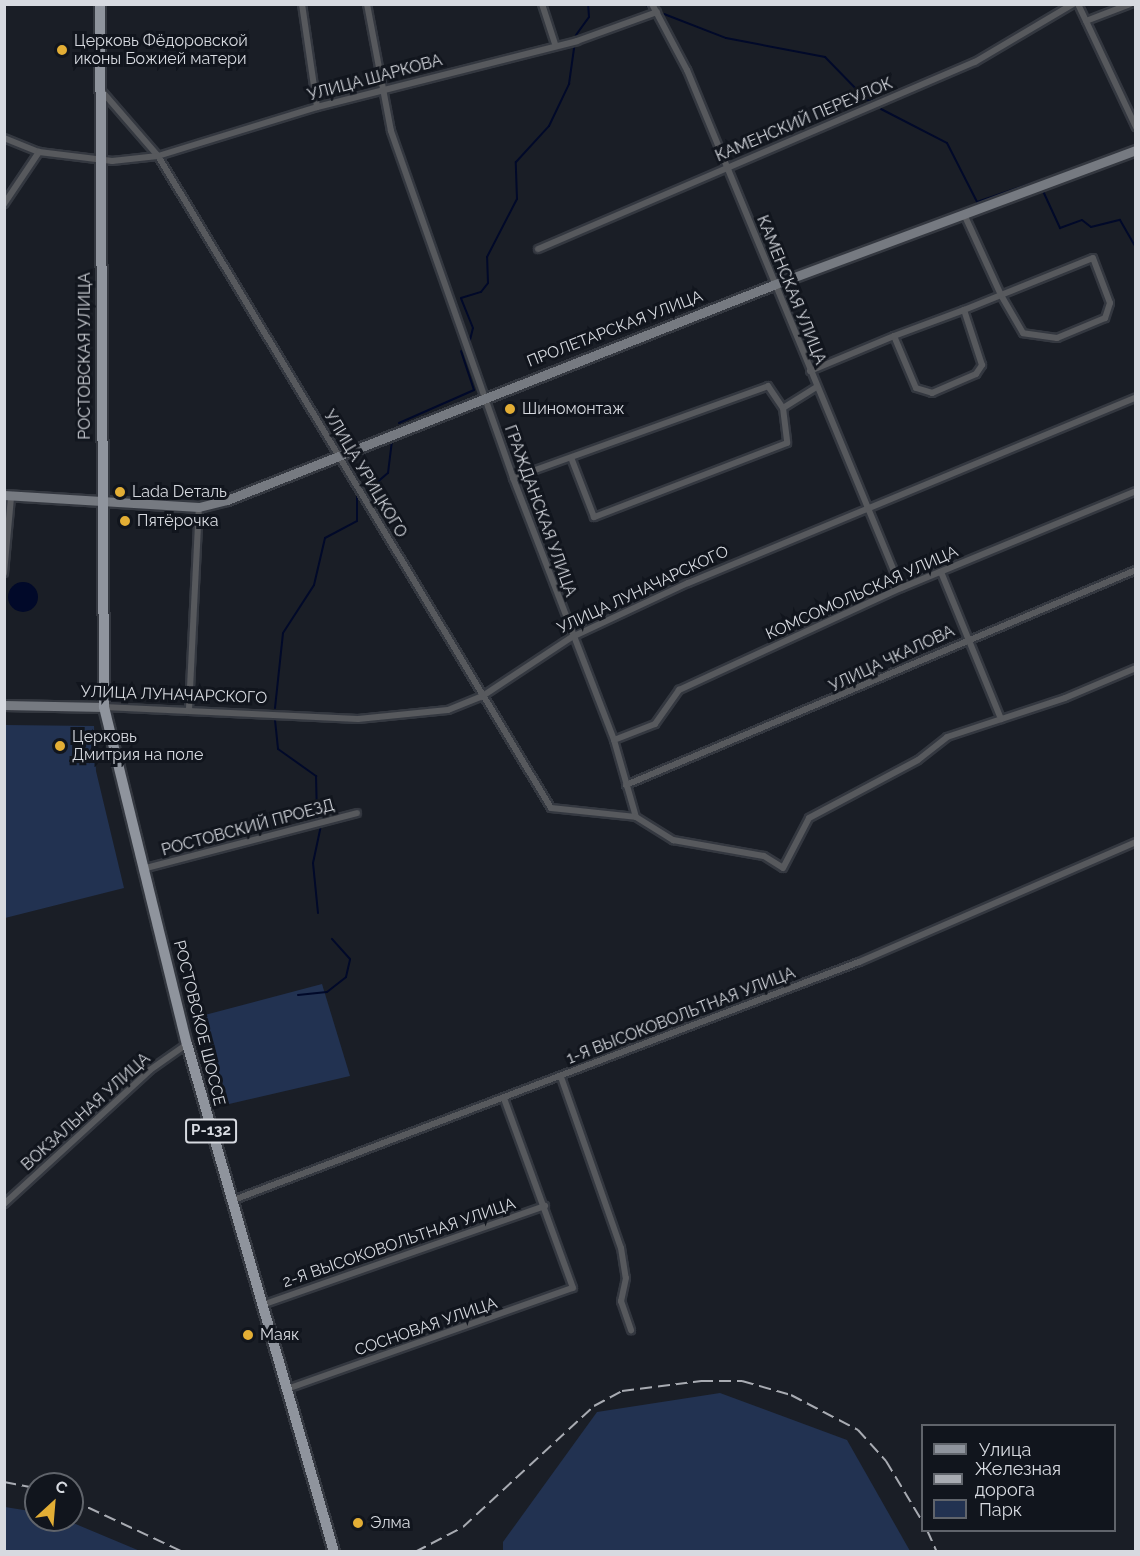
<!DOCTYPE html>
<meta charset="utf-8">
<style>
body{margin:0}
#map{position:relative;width:1140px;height:1556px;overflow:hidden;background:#1a1e26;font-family:Raleway,sans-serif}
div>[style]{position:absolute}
.green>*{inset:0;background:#223251}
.water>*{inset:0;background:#010929}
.round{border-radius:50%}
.stream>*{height:2px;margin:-1px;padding:0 1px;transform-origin:1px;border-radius:1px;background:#010929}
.roads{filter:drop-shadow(2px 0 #343840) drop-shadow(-2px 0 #343840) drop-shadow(0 2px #343840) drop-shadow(0 -2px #343840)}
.street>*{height:6px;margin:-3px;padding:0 3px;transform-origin:3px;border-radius:3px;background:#57595d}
.secondary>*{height:9px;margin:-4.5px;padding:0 4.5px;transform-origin:4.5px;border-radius:4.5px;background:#767a81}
.primary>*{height:10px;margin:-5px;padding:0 5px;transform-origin:5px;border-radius:5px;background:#8f949d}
.rail>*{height:2px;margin-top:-1px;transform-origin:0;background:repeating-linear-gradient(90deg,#a8abb2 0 12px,transparent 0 18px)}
.dots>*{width:16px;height:16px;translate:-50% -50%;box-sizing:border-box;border:3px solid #11151d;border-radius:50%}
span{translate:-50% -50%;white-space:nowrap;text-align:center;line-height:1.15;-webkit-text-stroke:6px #11151d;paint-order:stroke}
.shield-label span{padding:2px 4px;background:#11151d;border:2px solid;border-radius:4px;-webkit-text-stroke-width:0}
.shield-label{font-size:15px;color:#d7dae0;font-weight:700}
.poi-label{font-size:16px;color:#d7dae0}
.left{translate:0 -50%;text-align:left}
.street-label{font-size:16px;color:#d7dae0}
.frame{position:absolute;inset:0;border:6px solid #d7dae0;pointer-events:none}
.legend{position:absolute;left:921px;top:1424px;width:195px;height:108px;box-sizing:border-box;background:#11151d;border:2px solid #60646b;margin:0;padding:8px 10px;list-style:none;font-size:18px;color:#d7dae0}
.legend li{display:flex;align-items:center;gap:12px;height:30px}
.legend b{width:30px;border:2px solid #60646b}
.north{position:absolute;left:24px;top:1472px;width:60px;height:60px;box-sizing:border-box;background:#11151d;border:2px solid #60646b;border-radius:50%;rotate:26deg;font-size:16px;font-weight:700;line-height:24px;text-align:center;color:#d7dae0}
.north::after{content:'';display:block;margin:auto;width:21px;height:27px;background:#e3ae35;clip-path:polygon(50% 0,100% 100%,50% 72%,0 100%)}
</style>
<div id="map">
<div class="green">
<div style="clip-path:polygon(5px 725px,94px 726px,96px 771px,124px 888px,5px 918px)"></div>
<div style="clip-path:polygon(322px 984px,350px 1076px,229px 1104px,201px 1016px)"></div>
<div style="clip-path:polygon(720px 1393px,847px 1440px,910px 1551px,503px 1551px,503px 1542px,597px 1412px)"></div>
<div style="clip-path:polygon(5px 1507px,36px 1512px,36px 1520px,66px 1520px,140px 1551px,5px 1551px)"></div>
</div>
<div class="water">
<div class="round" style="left:8px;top:582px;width:30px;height:30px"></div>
</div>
<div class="stream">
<div style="left:646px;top:4px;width:6px;rotate:51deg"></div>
<div style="left:664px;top:14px;width:66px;rotate:21.2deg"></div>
<div style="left:726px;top:38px;width:101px;rotate:10.9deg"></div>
<div style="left:825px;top:57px;width:60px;rotate:45.7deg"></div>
<div style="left:867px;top:100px;width:8px"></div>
<div style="left:576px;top:35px;width:22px;rotate:-54deg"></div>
<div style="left:589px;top:17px;width:13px;rotate:-94deg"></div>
<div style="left:881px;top:109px;width:74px;rotate:27.3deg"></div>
<div style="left:947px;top:143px;width:66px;rotate:63deg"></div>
<div style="left:977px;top:202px;width:65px;rotate:-19deg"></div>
<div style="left:1043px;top:191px;width:41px;rotate:65.3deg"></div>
<div style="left:1060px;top:228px;width:23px;rotate:-20deg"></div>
<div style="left:1082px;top:220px;width:11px;rotate:38deg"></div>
<div style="left:1091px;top:227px;width:30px;rotate:-14deg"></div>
<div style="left:1120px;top:220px;width:32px;rotate:60deg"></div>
<div style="left:470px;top:340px;width:12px;rotate:-76deg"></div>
<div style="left:473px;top:328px;width:32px;rotate:-112deg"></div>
<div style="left:461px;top:298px;width:21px;rotate:-17deg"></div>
<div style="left:481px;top:292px;width:11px;rotate:-52deg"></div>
<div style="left:488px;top:283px;width:26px;rotate:-92deg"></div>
<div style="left:487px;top:257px;width:65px;rotate:-62.7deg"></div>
<div style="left:517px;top:199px;width:37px;rotate:-92deg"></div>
<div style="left:516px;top:162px;width:49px;rotate:-47.5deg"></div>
<div style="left:549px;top:126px;width:47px;rotate:-64.5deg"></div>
<div style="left:569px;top:84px;width:37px;rotate:-82deg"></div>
<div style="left:399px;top:423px;width:82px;rotate:-23.7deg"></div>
<div style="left:474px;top:390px;width:41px;rotate:-108.4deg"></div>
<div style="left:367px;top:491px;width:28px;rotate:-41deg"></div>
<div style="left:388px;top:473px;width:34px;rotate:-83deg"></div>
<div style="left:275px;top:708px;width:75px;rotate:-83.9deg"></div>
<div style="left:283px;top:633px;width:57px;rotate:-57.1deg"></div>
<div style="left:314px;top:585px;width:48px;rotate:-76.8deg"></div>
<div style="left:325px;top:538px;width:36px;rotate:-28deg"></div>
<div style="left:357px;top:521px;width:24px;rotate:-90deg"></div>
<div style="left:275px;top:720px;width:29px;rotate:84deg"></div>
<div style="left:278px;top:749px;width:47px;rotate:35.4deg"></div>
<div style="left:316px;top:776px;width:41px;rotate:88.6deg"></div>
<div style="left:318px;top:913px;width:50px;rotate:-95.7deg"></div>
<div style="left:313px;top:863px;width:35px;rotate:-78deg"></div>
<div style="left:298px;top:995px;width:29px;rotate:-6deg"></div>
<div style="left:327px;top:992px;width:24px;rotate:-38deg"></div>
<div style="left:346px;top:977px;width:18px;rotate:-77deg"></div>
<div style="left:350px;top:959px;width:27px;rotate:-132deg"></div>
</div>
<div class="roads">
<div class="street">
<div style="left:302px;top:4px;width:104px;rotate:81.7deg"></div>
<div style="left:367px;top:4px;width:129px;rotate:79.3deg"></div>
<div style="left:391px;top:131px;width:368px;rotate:70.6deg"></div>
<div style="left:513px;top:478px;width:281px;rotate:68.9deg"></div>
<div style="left:614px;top:740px;width:80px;rotate:74.1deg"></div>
<div style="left:542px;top:4px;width:42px;rotate:72deg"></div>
<div style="left:652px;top:4px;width:75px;rotate:62.1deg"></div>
<div style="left:687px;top:70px;width:560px;rotate:67.55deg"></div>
<div style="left:1078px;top:4px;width:136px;rotate:64.8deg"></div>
<div style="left:1086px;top:21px;width:47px;rotate:-21.1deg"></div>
<div style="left:100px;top:89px;width:89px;rotate:49.1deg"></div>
<div style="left:158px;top:156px;width:761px;rotate:58.92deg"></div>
<div style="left:551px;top:808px;width:85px;rotate:6deg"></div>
<div style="left:636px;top:817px;width:44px;rotate:31.9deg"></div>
<div style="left:673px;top:840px;width:92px;rotate:10deg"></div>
<div style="left:764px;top:856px;width:22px;rotate:32deg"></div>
<div style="left:783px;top:868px;width:56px;rotate:-62.5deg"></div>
<div style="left:809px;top:818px;width:123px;rotate:-28deg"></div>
<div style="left:918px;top:760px;width:37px;rotate:-38deg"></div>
<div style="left:947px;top:737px;width:124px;rotate:-18.3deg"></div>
<div style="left:1065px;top:698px;width:77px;rotate:-22.9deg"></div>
<div style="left:4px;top:138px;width:38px;rotate:22deg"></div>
<div style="left:4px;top:204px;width:63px;rotate:-56.1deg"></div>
<div style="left:39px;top:152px;width:74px;rotate:7deg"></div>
<div style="left:112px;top:161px;width:46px;rotate:-6.2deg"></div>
<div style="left:158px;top:156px;width:166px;rotate:-17.1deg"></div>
<div style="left:317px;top:107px;width:268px;rotate:-14.2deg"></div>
<div style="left:577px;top:41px;width:85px;rotate:-19.9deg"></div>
<div style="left:538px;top:249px;width:475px;rotate:-23.2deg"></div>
<div style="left:975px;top:62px;width:114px;rotate:-30.6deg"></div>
<div style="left:894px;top:336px;width:56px;rotate:67.1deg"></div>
<div style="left:916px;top:388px;width:17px;rotate:17deg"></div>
<div style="left:932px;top:393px;width:48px;rotate:-23.4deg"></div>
<div style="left:976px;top:374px;width:11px;rotate:-56deg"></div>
<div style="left:982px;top:365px;width:58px;rotate:-108.1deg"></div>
<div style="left:810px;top:371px;width:91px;rotate:-22.6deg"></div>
<div style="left:894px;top:336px;width:75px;rotate:-20.4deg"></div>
<div style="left:964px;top:310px;width:40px;rotate:-22deg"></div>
<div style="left:1001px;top:295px;width:99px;rotate:-21.9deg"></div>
<div style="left:1093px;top:258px;width:48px;rotate:69.3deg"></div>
<div style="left:1110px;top:303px;width:16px;rotate:108deg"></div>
<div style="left:1105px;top:318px;width:52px;rotate:157.4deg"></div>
<div style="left:1057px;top:338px;width:34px;rotate:-172deg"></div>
<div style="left:1023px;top:333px;width:44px;rotate:-120.1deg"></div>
<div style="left:1001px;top:295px;width:89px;rotate:-114.6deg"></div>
<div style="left:783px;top:408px;width:40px;rotate:-32deg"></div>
<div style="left:513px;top:478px;width:271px;rotate:-19.8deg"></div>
<div style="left:768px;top:386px;width:27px;rotate:56deg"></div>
<div style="left:783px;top:408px;width:35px;rotate:83deg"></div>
<div style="left:787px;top:443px;width:207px;rotate:159deg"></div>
<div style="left:594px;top:517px;width:61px;rotate:-111.1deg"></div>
<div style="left:941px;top:572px;width:159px;rotate:67.8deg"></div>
<div style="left:4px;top:573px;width:75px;rotate:-84.7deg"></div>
<div style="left:104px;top:707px;width:254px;rotate:2.7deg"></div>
<div style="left:358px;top:719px;width:90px;rotate:-5.7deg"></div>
<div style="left:448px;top:710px;width:35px;rotate:-22deg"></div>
<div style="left:481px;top:697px;width:109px;rotate:-33.4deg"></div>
<div style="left:572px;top:637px;width:128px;rotate:-25deg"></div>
<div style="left:688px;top:583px;width:485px;rotate:-22.5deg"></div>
<div style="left:189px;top:709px;width:202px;rotate:-87.2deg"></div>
<div style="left:614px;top:740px;width:44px;rotate:-21.3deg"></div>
<div style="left:655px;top:724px;width:42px;rotate:-54.8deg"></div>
<div style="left:679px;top:690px;width:244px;rotate:-24.7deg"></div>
<div style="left:901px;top:588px;width:254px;rotate:-22.4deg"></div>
<div style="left:626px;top:785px;width:553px;rotate:-22.86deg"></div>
<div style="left:146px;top:868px;width:218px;rotate:-14.6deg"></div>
<div style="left:561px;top:1077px;width:181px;rotate:70.7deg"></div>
<div style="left:621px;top:1248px;width:30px;rotate:81deg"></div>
<div style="left:626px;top:1278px;width:24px;rotate:102deg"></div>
<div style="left:621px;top:1301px;width:31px;rotate:71deg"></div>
<div style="left:231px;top:1201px;width:672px;rotate:-20.84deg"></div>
<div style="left:859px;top:962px;width:302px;rotate:-23.4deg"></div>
<div style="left:4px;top:1204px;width:198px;rotate:-42.5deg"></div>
<div style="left:150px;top:1070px;width:45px;rotate:-35.1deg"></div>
<div style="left:262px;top:1305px;width:300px;rotate:-19.3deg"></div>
<div style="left:287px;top:1389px;width:303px;rotate:-19.5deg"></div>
<div style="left:573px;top:1288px;width:202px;rotate:-110deg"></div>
</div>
<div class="secondary">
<div style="left:4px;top:495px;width:195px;rotate:3.5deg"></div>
<div style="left:199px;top:507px;width:29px;rotate:-14deg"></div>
<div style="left:227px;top:500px;width:587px;rotate:-21.49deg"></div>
<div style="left:773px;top:285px;width:387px;rotate:-20.4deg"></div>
<div style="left:4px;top:705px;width:100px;rotate:1.1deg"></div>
</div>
<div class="primary">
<div style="left:100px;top:4px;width:703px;rotate:89.67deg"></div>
<div style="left:104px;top:707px;width:347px;rotate:76.2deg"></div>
<div style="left:187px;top:1044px;width:529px;rotate:73.86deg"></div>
</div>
</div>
<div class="rail">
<div style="left:4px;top:1482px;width:33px;rotate:11deg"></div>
<div style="left:72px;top:1500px;width:123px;rotate:25.1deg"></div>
<div style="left:927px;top:1530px;width:24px;rotate:66deg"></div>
<div style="left:415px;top:1552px;width:54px;rotate:-27.5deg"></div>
<div style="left:463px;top:1527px;width:178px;rotate:-42.7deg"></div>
<div style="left:594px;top:1406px;width:32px;rotate:-28deg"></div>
<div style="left:622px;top:1391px;width:80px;rotate:-7.2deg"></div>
<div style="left:701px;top:1381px;width:41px"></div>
<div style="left:742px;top:1381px;width:51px;rotate:15.9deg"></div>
<div style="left:791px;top:1395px;width:76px;rotate:27.6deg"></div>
<div style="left:858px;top:1430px;width:42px;rotate:47.9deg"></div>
<div style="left:886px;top:1461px;width:70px;rotate:59deg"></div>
</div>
<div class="dots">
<div style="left:62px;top:50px;background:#e3ae35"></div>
<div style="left:510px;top:409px;background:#e3ae35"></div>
<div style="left:120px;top:492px;background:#e3ae35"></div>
<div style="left:125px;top:521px;background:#e3ae35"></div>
<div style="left:60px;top:746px;background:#e3ae35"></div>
<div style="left:248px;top:1335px;background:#e3ae35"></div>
<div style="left:358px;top:1523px;background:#e3ae35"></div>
</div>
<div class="shield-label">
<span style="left:211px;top:1131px">Р-132</span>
</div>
<div class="poi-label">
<span class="left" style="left:74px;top:50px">Церковь Фёдоровской<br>иконы Божией матери</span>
<span class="left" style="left:522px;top:409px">Шиномонтаж</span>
<span class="left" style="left:132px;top:492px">Lada Dеталь</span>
<span class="left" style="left:137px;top:521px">Пятёрочка</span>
<span class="left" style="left:72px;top:746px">Церковь<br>Дмитрия на поле</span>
<span class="left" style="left:260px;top:1335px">Маяк</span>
<span class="left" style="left:370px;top:1523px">Элма</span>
</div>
<div class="street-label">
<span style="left:375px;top:78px;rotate:-15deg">УЛИЦА ШАРКОВА</span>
<span style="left:804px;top:120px;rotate:-23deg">КАМЕНСКИЙ ПЕРЕУЛОК</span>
<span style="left:791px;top:290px;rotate:68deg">КАМЕНСКАЯ УЛИЦА</span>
<span style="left:615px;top:329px;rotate:-21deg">ПРОЛЕТАРСКАЯ УЛИЦА</span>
<span style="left:85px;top:356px;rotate:-90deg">РОСТОВСКАЯ УЛИЦА</span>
<span style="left:365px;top:474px;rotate:59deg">УЛИЦА УРИЦКОГО</span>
<span style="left:540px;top:511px;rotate:70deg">ГРАЖДАНСКАЯ УЛИЦА</span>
<span style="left:643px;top:590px;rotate:-25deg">УЛИЦА ЛУНАЧАРСКОГО</span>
<span style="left:862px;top:593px;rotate:-24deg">КОМСОМОЛЬСКАЯ УЛИЦА</span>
<span style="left:892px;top:659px;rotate:-25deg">УЛИЦА ЧКАЛОВА</span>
<span style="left:174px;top:695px;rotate:2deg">УЛИЦА ЛУНАЧАРСКОГО</span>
<span style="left:248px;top:828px;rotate:-15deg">РОСТОВСКИЙ ПРОЕЗД</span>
<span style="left:681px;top:1016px;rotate:-21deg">1-Я ВЫСОКОВОЛЬТНАЯ УЛИЦА</span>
<span style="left:199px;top:1023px;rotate:76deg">РОСТОВСКОЕ ШОССЕ</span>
<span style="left:86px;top:1112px;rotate:-42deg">ВОКЗАЛЬНАЯ УЛИЦА</span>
<span style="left:399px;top:1243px;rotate:-19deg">2-Я ВЫСОКОВОЛЬТНАЯ УЛИЦА</span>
<span style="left:426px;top:1327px;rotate:-19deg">СОСНОВАЯ УЛИЦА</span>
</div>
<div class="frame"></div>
<ul class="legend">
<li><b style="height:8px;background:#8f949d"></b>Улица</li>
<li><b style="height:8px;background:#a8abb2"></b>Железная дорога</li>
<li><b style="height:16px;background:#223251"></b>Парк</li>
</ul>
<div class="north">С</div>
</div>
